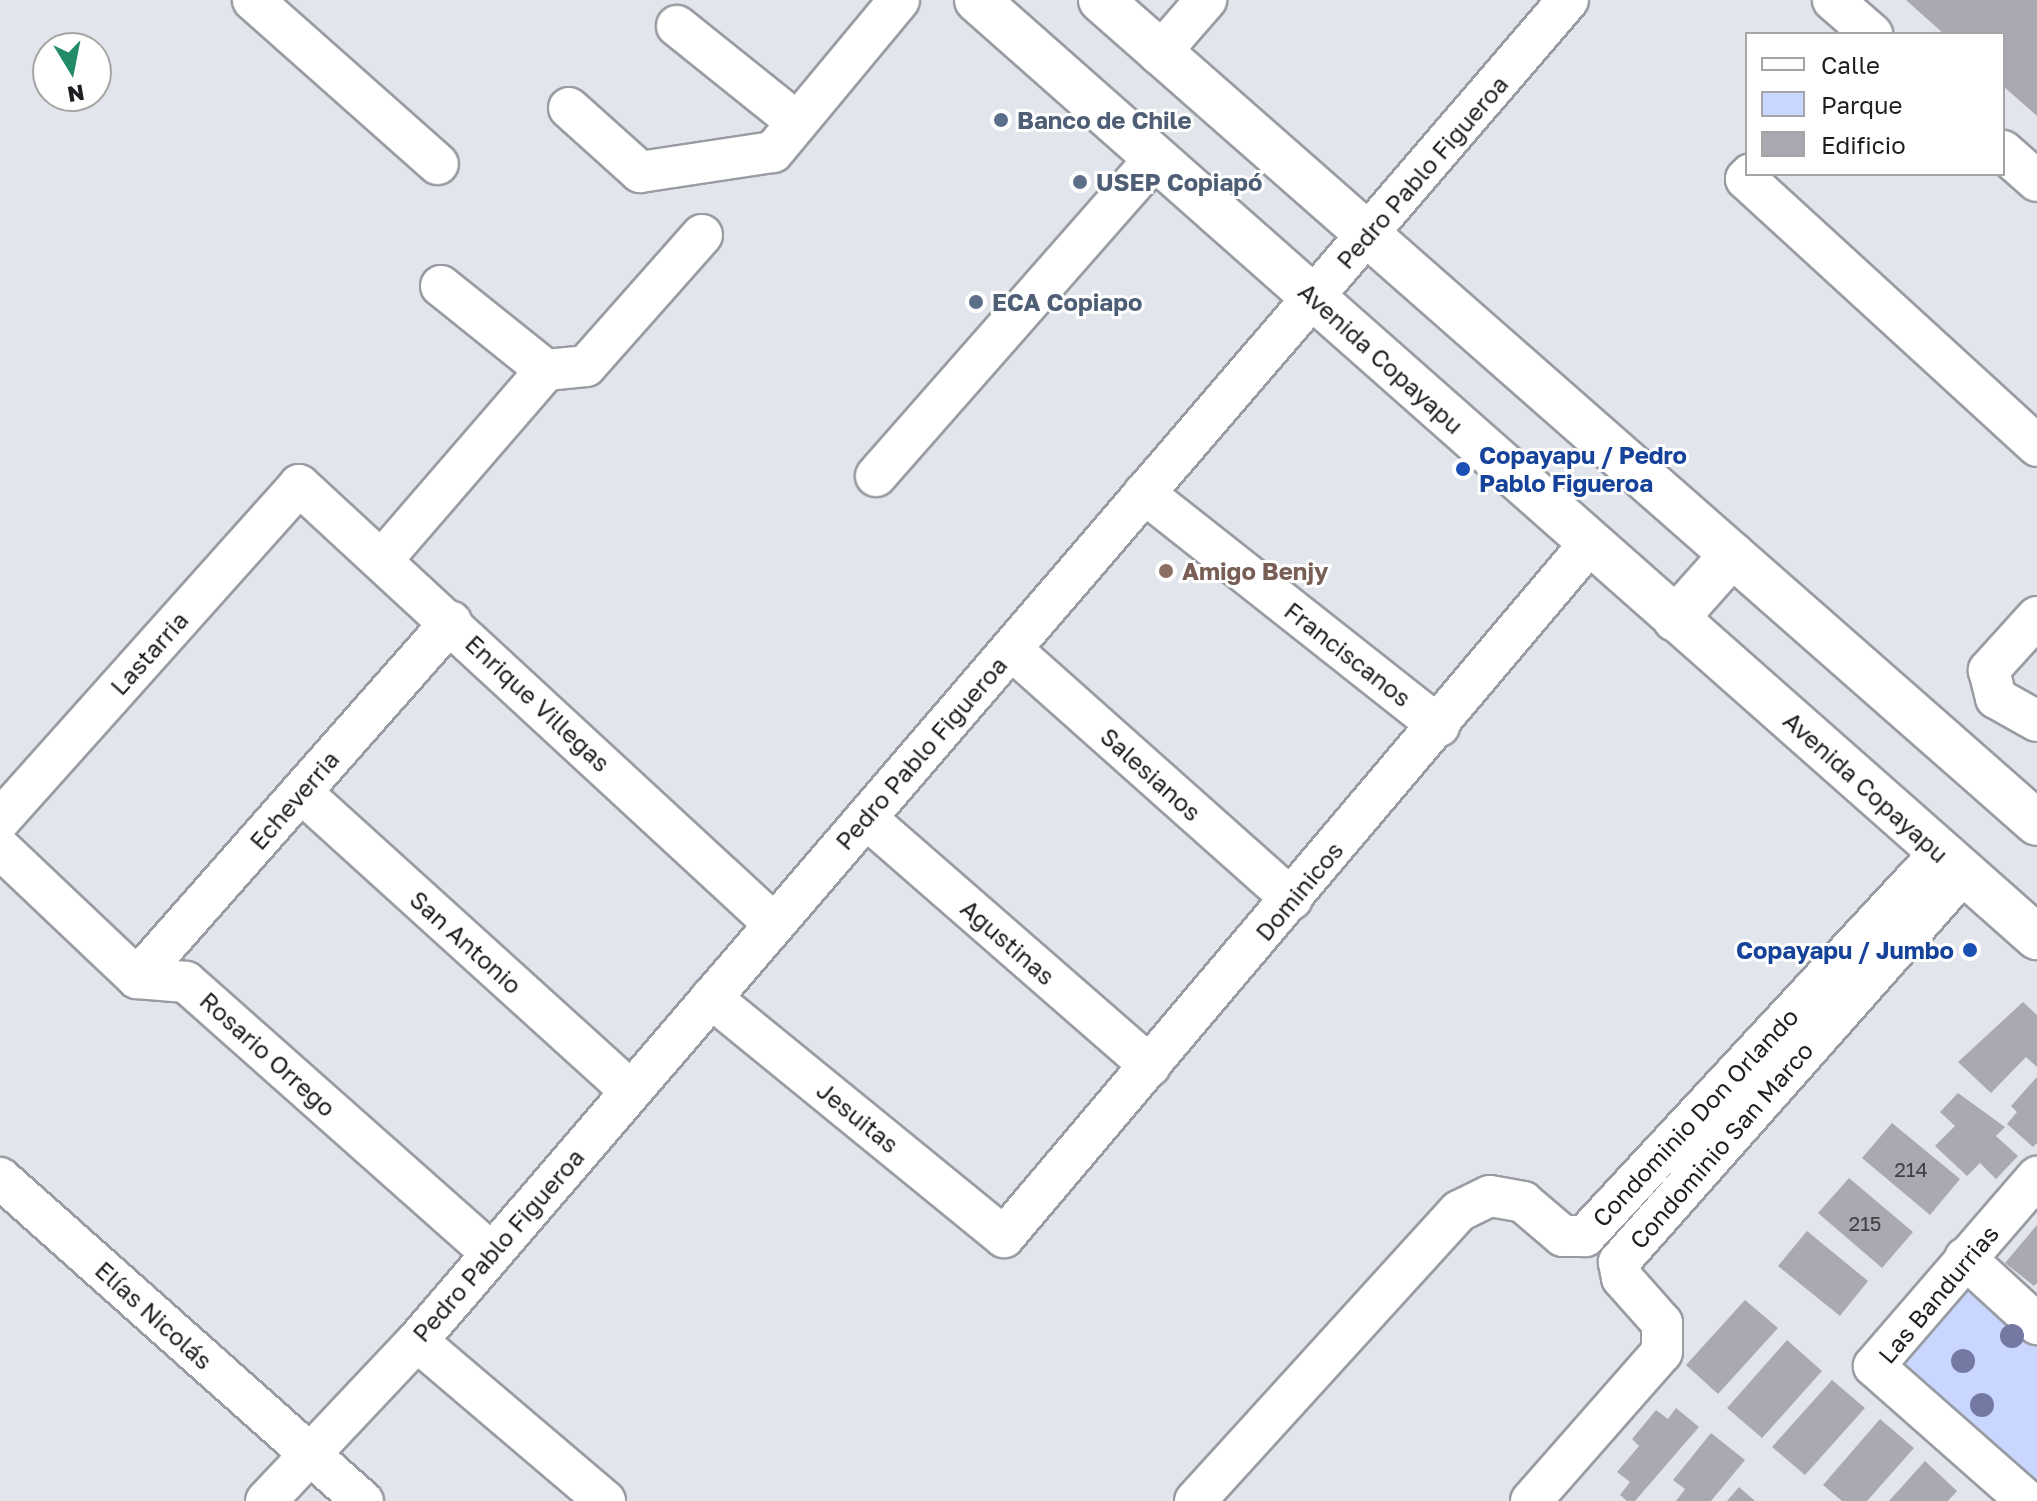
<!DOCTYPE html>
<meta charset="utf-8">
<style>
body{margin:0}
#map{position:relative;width:2037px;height:1501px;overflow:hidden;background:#e3e5ed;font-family:"Golos Text",sans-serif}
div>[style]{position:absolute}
.green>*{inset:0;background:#c9d6ff}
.building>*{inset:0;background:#aaa9b1}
.roads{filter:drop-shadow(2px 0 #999ca2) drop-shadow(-2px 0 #999ca2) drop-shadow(0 2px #999ca2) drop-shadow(0 -2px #999ca2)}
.minor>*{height:40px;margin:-20px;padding:0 20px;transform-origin:20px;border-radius:20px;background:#fff}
.highway>*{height:44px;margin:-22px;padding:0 22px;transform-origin:22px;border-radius:22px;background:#fff}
.trees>*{width:24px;height:24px;margin:-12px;border-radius:50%;background:#7479a4}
.dots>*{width:22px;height:22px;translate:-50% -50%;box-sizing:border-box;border:4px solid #fff;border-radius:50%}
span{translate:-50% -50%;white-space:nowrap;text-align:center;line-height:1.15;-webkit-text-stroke:6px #fff;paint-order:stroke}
.number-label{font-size:20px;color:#404145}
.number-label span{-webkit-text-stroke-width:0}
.service-label{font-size:24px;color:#4e5e75;font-weight:700}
.left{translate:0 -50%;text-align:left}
.street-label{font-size:24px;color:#1d1e21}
.transit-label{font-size:24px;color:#164399;font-weight:700}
.right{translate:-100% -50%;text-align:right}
.education-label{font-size:24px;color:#785e54;font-weight:700}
.legend{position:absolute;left:1745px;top:32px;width:260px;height:144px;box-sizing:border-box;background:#fff;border:2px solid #a5a5a6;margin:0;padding:10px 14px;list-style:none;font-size:24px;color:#1d1e21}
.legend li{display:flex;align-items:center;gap:16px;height:40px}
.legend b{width:40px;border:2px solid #a5a5a6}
.north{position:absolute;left:32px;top:32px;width:80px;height:80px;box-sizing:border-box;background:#fff;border:2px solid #a5a5a6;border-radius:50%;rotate:170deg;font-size:22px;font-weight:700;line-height:32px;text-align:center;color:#1d1e21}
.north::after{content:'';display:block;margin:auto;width:28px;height:36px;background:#248b68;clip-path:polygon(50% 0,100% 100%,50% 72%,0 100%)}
</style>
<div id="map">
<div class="green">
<div style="clip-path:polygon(1970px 1285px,2037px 1344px,2037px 1491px,1895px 1369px)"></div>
</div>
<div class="building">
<div style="clip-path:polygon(1906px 0,2037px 0,2037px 116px,2003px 86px,2003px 34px,1944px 34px)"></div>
<div style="clip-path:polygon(2023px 1002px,2037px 1015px,2037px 1067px,2026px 1057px,1991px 1093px,1958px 1062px)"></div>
<div style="clip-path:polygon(2037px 1077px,2037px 1143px,2033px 1147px,2007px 1124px,2017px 1112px,2011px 1106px)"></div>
<div style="clip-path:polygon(1958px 1093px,2005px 1127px,1996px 1136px,2018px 1156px,1996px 1179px,1980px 1163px,1967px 1176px,1935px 1146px,1955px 1126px,1940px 1112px)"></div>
<div style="clip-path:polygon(1892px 1123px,1960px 1179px,1930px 1215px,1862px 1158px)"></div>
<div style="clip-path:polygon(1849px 1178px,1913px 1232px,1882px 1268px,1818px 1213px)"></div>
<div style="clip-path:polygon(2037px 1225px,2037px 1283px,2034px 1286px,2005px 1263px)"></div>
<div style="clip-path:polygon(1807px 1231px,1868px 1281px,1840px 1316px,1778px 1266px)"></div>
<div style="clip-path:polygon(1745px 1300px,1778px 1328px,1718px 1394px,1686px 1365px)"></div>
<div style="clip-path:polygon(1787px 1340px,1822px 1371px,1762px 1438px,1727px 1408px)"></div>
<div style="clip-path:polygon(1832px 1380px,1865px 1408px,1805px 1475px,1772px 1447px)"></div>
<div style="clip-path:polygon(1676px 1408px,1699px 1427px,1635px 1501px,1627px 1501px,1620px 1495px,1630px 1482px,1617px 1472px,1639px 1446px,1632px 1439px,1656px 1410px,1668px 1419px)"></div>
<div style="clip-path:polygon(1880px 1419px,1914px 1448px,1867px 1501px,1842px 1501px,1823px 1485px)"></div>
<div style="clip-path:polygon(1711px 1433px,1745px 1460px,1711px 1501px,1676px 1501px,1685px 1489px,1673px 1480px)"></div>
<div style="clip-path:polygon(1925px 1461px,1957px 1491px,1948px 1501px,1889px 1501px)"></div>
<div style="clip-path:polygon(1739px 1487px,1755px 1501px,1727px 1501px)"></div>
</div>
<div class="roads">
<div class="minor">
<div style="left:253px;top:0;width:247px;rotate:41.6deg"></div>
<div style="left:1833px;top:0;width:52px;rotate:41.1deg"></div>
<div style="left:677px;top:26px;width:154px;rotate:38.7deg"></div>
<div style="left:1159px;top:54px;width:72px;rotate:-49deg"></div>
<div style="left:569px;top:108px;width:96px;rotate:42deg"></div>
<div style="left:640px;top:172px;width:134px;rotate:-8.6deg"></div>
<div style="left:773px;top:152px;width:197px;rotate:-50.3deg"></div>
<div style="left:2003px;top:151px;width:45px;rotate:41.4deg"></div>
<div style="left:1751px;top:174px;width:7px;rotate:135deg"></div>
<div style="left:1746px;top:179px;width:395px;rotate:42.5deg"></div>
<div style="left:441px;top:286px;width:134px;rotate:38.7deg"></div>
<div style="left:546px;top:370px;width:40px;rotate:-5.7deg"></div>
<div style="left:586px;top:366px;width:175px;rotate:-48.5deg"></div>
<div style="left:876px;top:476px;width:423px;rotate:-48.7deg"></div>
<div style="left:1144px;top:493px;width:376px;rotate:38.3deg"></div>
<div style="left:382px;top:560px;width:251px;rotate:-49.2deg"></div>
<div style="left:2037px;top:617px;width:72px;rotate:132.2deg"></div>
<div style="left:1989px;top:670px;width:29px;rotate:76deg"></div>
<div style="left:1996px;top:698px;width:47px;rotate:29.3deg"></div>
<div style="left:1011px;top:649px;width:376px;rotate:41.7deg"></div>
<div style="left:301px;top:792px;width:445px;rotate:42.2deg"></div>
<div style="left:866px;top:818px;width:377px;rotate:41.1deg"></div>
<div style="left:0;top:820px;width:449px;rotate:-48.2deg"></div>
<div style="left:299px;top:485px;width:647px;rotate:42.74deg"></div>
<div style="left:0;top:848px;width:189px;rotate:43.5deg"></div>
<div style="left:137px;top:978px;width:49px;rotate:4.7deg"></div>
<div style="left:186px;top:982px;width:409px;rotate:41.6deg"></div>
<div style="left:137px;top:978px;width:475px;rotate:-48.6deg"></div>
<div style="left:711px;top:998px;width:378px;rotate:39.2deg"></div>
<div style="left:1004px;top:1237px;width:908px;rotate:-49.82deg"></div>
<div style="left:0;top:1178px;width:486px;rotate:41.7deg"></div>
<div style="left:1965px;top:1258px;width:98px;rotate:42.5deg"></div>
<div style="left:417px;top:1341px;width:247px;rotate:40.4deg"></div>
<div style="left:266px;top:1501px;width:220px;rotate:-46.7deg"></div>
<div style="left:417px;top:1341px;width:1767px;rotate:-49.36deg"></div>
<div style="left:1195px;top:1501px;width:392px;rotate:-47.7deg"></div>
<div style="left:1459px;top:1211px;width:34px;rotate:-26deg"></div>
<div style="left:1490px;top:1196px;width:34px;rotate:10deg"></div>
<div style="left:1523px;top:1202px;width:52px;rotate:40.4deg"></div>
<div style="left:1563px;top:1236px;width:22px"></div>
<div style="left:1585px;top:1236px;width:522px;rotate:-47.17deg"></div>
<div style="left:1531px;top:1501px;width:198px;rotate:-48.7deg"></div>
<div style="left:1662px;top:1352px;width:29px;rotate:-90deg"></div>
<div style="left:1662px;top:1323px;width:60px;rotate:-131.6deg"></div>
<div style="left:1622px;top:1278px;width:16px;rotate:-101deg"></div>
<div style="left:1619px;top:1262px;width:519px;rotate:-48.51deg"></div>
<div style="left:2027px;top:1501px;width:204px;rotate:-138.6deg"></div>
<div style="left:1874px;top:1366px;width:250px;rotate:-49.2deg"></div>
</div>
<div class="highway">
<div style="left:977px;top:0;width:1415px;rotate:41.48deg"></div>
<div style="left:1101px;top:0;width:1246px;rotate:41.32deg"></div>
<div style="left:1675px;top:619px;width:86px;rotate:-48.3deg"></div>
</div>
</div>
<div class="trees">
<div style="left:2012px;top:1336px"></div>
<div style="left:1963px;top:1361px"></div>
<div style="left:1982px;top:1405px"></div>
</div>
<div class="dots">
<div style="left:1001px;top:120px;background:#5c6f8a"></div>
<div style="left:1080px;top:182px;background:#5c6f8a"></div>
<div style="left:976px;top:302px;background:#5c6f8a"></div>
<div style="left:1463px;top:469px;background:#1a4fb4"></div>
<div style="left:1166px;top:571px;background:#8d6e63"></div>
<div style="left:1970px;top:950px;background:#1a4fb4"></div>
</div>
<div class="number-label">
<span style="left:1911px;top:1169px">214</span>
<span style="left:1865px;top:1223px">215</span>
</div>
<div class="service-label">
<span class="left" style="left:1017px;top:120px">Banco de Chile</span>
<span class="left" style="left:1096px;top:182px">USEP Copiapó</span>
<span class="left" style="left:992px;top:302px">ECA Copiapo</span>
</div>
<div class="street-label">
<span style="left:1422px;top:172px;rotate:-49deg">Pedro Pablo Figueroa</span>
<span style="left:1381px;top:358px;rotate:42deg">Avenida Copayapu</span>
<span style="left:149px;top:653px;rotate:-48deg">Lastarria</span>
<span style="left:1348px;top:654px;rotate:38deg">Franciscanos</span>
<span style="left:538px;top:703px;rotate:43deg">Enrique Villegas</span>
<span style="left:921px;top:753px;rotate:-49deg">Pedro Pablo Figueroa</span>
<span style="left:1151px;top:774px;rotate:42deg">Salesianos</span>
<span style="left:1866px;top:787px;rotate:42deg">Avenida Copayapu</span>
<span style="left:294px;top:800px;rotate:-49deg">Echeverria</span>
<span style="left:1299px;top:891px;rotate:-50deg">Dominicos</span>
<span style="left:466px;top:942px;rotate:42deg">San Antonio</span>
<span style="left:1008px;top:942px;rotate:41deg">Agustinas</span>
<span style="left:268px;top:1054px;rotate:42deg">Rosario Orrego</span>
<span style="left:858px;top:1117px;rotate:39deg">Jesuitas</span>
<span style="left:1695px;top:1117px;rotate:-47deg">Condominio Don Orlando</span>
<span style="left:1721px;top:1145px;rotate:-49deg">Condominio San Marco</span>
<span style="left:498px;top:1245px;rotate:-49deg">Pedro Pablo Figueroa</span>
<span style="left:1938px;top:1294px;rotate:-50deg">Las Bandurrias</span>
<span style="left:154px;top:1315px;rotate:42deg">Elías Nicolás</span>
</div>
<div class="transit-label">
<span class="left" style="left:1479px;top:469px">Copayapu / Pedro<br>Pablo Figueroa</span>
<span class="right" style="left:1954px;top:950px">Copayapu / Jumbo</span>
</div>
<div class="education-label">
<span class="left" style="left:1182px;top:571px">Amigo Benjy</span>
</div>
<ul class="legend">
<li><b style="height:10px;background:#fff"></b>Calle</li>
<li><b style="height:22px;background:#c9d6ff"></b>Parque</li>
<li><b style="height:22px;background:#aaa9b1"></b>Edificio</li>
</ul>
<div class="north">N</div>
</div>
